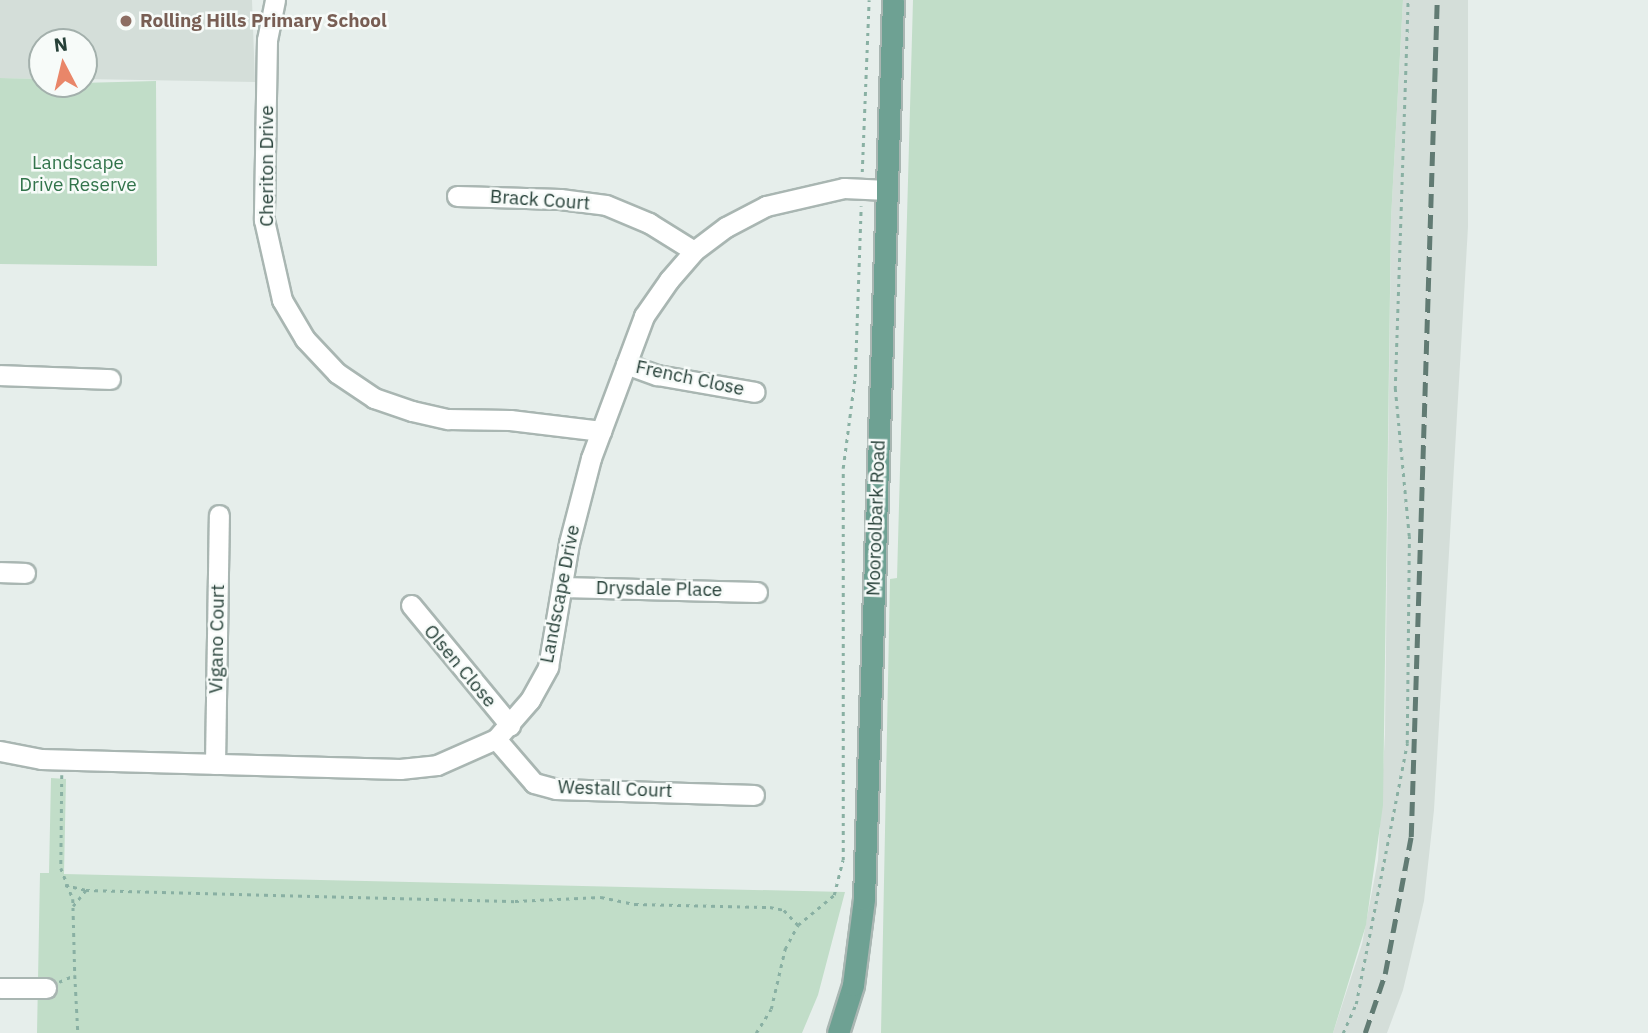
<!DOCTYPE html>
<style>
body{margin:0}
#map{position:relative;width:1648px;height:1033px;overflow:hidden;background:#e6eeeb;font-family:"IBM Plex Sans",sans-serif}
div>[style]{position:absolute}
.built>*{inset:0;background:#d4ded9}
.green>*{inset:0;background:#c1ddc8}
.path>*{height:2.5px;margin-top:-1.25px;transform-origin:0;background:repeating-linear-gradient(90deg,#89b0a3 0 3.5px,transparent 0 8.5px)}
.roads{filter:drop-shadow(2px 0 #a9b6b2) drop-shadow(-2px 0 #a9b6b2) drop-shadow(0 2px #a9b6b2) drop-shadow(0 -2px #a9b6b2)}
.minor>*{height:19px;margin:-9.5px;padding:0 9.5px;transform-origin:9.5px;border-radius:9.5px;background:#fff}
.major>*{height:21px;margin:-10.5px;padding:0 10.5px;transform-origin:10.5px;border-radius:10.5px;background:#6ea193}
.rail>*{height:4.5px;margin-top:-2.25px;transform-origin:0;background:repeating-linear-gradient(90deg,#617b73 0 14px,transparent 0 21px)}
.dots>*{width:19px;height:19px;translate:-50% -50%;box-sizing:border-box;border:4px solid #f7fbf9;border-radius:50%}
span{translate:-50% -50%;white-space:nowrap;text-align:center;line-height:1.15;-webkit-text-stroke:5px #f7fbf9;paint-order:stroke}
.education-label{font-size:19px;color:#785e54;font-weight:700}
.left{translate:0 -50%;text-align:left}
.park-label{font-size:19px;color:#32744b}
.street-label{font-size:19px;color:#264038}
.north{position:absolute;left:28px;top:28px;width:70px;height:70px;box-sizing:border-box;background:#f7fbf9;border:2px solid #a3b0ac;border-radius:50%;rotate:353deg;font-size:19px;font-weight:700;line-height:28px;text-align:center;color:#264038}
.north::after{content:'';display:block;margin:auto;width:24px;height:32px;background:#e98669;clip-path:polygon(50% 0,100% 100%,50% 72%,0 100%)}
</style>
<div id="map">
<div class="built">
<div style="clip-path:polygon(0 0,252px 0,255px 82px,84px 79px,84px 42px,42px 42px,42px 79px,0 78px)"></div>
<div style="clip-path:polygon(1403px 0,1468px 0,1468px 227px,1434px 810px,1424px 901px,1403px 990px,1387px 1033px,1333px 1033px,1362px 944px,1378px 860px,1385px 734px,1391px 219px)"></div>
</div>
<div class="green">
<div style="clip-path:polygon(913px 0,1403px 0,1391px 219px,1383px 805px,1366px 925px,1333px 1033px,881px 1033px,890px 579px,897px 578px)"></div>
<div style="clip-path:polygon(0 78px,42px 79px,42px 84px,156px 81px,157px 266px,0 264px)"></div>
<div style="clip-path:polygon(51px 778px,66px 779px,64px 874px,845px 892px,818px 995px,802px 1033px,37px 1033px,40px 873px,49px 873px)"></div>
</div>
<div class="path">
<div style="left:862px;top:172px;width:172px;rotate:-87.7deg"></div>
<div style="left:62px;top:775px;width:93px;rotate:90.6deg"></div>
<div style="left:61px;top:868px;width:33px;rotate:69deg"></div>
<div style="left:73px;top:899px;width:76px;rotate:88.5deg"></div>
<div style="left:65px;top:885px;width:22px;rotate:13deg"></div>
<div style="left:73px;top:906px;width:21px;rotate:-51deg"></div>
<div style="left:86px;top:890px;width:429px;rotate:1.5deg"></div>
<div style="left:515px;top:901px;width:86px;rotate:-2.7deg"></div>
<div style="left:601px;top:897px;width:35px;rotate:12deg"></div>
<div style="left:635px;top:904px;width:135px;rotate:1.3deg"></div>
<div style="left:770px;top:907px;width:14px;rotate:12deg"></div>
<div style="left:784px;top:910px;width:21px;rotate:47deg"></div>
<div style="left:59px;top:982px;width:17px;rotate:-24deg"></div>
<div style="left:75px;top:975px;width:58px;rotate:87deg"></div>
<div style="left:756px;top:1033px;width:28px;rotate:-58deg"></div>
<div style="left:771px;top:1009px;width:62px;rotate:-76.9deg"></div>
<div style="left:785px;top:949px;width:27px;rotate:-62deg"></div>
<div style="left:798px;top:925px;width:47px;rotate:-39.8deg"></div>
<div style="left:834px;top:895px;width:36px;rotate:-76deg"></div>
<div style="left:843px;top:860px;width:392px;rotate:-90deg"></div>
<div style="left:843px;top:468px;width:92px;rotate:-82.5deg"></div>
<div style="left:855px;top:377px;width:171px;rotate:-88deg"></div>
<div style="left:1343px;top:1033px;width:32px;rotate:-66deg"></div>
<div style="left:1356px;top:1004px;width:266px;rotate:-78.9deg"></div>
<div style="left:1407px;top:743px;width:207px;rotate:-89.4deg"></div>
<div style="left:1409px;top:536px;width:148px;rotate:-95.4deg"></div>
<div style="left:1395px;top:389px;width:389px;rotate:-88.1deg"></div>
</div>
<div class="roads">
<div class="minor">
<div style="left:275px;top:0;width:41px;rotate:101.3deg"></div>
<div style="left:267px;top:40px;width:180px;rotate:91deg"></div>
<div style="left:264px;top:220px;width:82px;rotate:77.3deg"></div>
<div style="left:282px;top:300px;width:45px;rotate:59.5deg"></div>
<div style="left:305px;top:339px;width:47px;rotate:46.7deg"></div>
<div style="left:337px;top:373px;width:45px;rotate:34deg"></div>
<div style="left:374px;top:398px;width:40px;rotate:18.9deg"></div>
<div style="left:412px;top:411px;width:37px;rotate:13deg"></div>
<div style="left:448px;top:419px;width:62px;rotate:0.9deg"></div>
<div style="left:510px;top:420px;width:92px;rotate:6.9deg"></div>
<div style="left:457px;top:196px;width:103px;rotate:1.7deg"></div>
<div style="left:560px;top:199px;width:46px;rotate:7.4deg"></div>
<div style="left:606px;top:205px;width:47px;rotate:22.7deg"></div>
<div style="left:649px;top:223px;width:53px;rotate:31.9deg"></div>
<div style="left:626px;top:364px;width:33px;rotate:20deg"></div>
<div style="left:657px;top:375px;width:99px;rotate:9.8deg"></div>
<div style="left:0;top:375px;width:110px;rotate:2.1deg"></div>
<div style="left:0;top:572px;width:25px;rotate:2deg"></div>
<div style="left:562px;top:587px;width:195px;rotate:1.5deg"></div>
<div style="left:411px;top:605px;width:156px;rotate:50.5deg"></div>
<div style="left:496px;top:739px;width:58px;rotate:49.2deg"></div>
<div style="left:534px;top:783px;width:23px;rotate:15deg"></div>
<div style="left:556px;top:789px;width:198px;rotate:1.7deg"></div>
<div style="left:0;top:751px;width:42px;rotate:11deg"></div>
<div style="left:41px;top:759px;width:359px;rotate:1.6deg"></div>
<div style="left:400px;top:769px;width:37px;rotate:-6deg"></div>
<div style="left:437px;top:765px;width:64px;rotate:-23.8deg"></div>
<div style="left:496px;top:739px;width:52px;rotate:-48.9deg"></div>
<div style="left:530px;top:700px;width:38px;rotate:-61deg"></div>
<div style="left:548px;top:667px;width:126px;rotate:-80.4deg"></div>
<div style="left:569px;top:543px;width:88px;rotate:-75.5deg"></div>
<div style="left:591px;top:458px;width:152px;rotate:-69.5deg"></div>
<div style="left:644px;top:316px;width:44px;rotate:-55.2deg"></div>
<div style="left:669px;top:280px;width:38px;rotate:-49deg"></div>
<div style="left:694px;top:251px;width:40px;rotate:-37deg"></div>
<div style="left:726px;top:227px;width:45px;rotate:-27.7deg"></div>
<div style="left:766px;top:206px;width:80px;rotate:-13deg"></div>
<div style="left:844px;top:188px;width:43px;rotate:2.7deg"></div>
<div style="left:215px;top:764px;width:249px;rotate:-89.1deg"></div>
<div style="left:0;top:988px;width:46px"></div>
</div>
<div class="major">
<div style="left:838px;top:1033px;width:50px;rotate:-72.6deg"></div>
<div style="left:853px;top:985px;width:87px;rotate:-82.7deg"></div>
<div style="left:864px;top:899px;width:899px;rotate:-88.15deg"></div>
</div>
</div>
<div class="rail">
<div style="left:1365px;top:1033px;width:62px;rotate:-71.3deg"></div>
<div style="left:1385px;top:974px;width:139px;rotate:-79.3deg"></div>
<div style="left:1411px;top:837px;width:837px;rotate:-88.22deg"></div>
</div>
<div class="dots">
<div style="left:126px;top:21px;background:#8d6e63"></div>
</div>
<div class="education-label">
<span class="left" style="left:140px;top:21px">Rolling Hills Primary School</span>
</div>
<div class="park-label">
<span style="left:78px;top:174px">Landscape<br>Drive Reserve</span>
</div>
<div class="street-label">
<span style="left:267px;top:166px;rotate:-90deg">Cheriton Drive</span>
<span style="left:540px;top:200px;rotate:4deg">Brack Court</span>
<span style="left:690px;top:378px;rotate:12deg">French Close</span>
<span style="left:876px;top:518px;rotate:-88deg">Mooroolbark Road</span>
<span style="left:659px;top:589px;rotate:1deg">Drysdale Place</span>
<span style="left:560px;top:594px;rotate:-79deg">Landscape Drive</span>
<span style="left:217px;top:639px;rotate:-89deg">Vigano Court</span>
<span style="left:460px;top:666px;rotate:50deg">Olsen Close</span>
<span style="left:615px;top:789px;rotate:2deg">Westall Court</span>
</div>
<div class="north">N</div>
</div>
